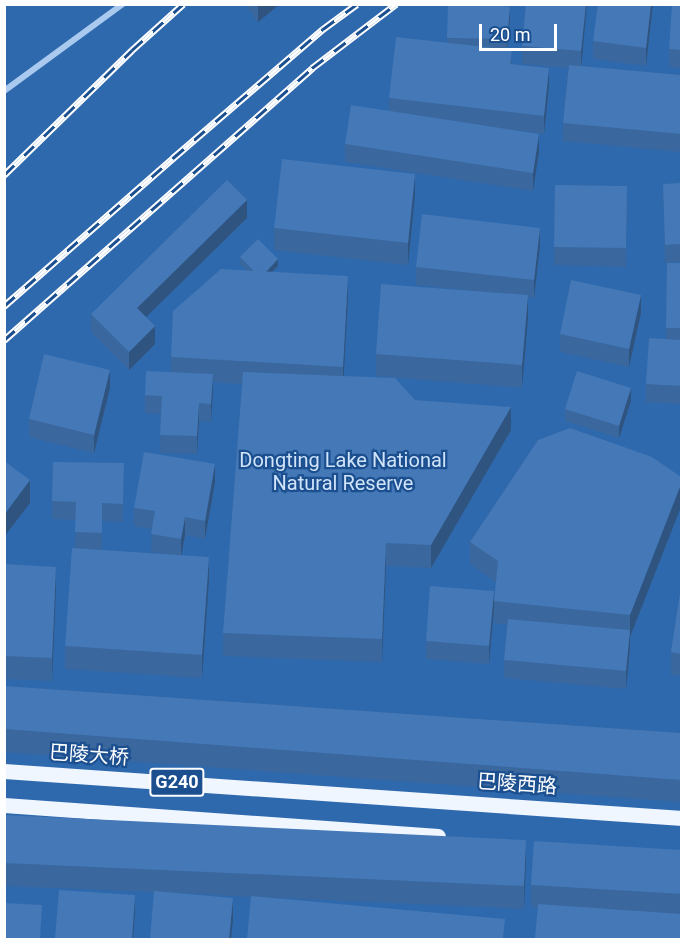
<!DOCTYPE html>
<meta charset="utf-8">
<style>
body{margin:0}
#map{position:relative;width:686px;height:944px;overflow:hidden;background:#1b4f8f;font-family:Roboto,"Noto Sans SC",sans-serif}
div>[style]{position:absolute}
.green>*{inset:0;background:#2e69ad}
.minor>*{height:6px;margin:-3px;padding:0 3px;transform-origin:3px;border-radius:3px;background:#a9c9ee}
.primary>*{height:15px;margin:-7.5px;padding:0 7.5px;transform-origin:7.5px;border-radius:7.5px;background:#f0f6ff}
.rail>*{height:7px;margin-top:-3.5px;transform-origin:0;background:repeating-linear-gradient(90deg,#1b4f8f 0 14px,#fff 0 28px);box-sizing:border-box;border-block:2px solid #fff}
.wall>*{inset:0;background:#3a679d}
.shaded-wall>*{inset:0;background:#305480}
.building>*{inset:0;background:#4478b7}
span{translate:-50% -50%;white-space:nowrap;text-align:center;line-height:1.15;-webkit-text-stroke:4.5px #1b4f8f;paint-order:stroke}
.shield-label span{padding:2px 4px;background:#1b4f8f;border:2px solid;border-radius:4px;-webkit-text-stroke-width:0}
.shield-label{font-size:18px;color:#fff;font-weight:700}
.park-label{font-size:20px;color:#cfe3fa}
.street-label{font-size:20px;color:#fff}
.frame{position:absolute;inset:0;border:6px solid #fff;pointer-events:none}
.scale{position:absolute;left:479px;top:24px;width:78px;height:27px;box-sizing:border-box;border:3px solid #fff;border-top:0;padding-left:8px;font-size:18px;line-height:21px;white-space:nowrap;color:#fff;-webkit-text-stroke:4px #1b4f8f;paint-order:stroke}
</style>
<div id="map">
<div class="green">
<div style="clip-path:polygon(5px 5px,681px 5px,681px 939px,5px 939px)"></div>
</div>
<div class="minor">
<div style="left:4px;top:91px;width:147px;rotate:-36.2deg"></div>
</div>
<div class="primary">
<div style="left:4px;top:771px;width:680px;rotate:3.97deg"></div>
<div style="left:4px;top:805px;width:435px;rotate:4.1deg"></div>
</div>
<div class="rail">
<div style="left:4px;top:175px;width:179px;rotate:-44.3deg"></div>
<div style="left:132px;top:50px;width:69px;rotate:-42deg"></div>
<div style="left:4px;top:306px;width:225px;rotate:-41.2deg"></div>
<div style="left:173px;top:158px;width:198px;rotate:-40.7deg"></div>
<div style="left:323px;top:29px;width:42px;rotate:-36.3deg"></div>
<div style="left:4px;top:340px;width:411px;rotate:-41.4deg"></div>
<div style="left:312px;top:68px;width:106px;rotate:-37.3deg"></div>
</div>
<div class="wall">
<div style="clip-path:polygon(245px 4px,280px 4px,258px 22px)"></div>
<div style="clip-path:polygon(526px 4px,587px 4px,581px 66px,681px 75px,681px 152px,563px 141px,563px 123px,568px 68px,522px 64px,522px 46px)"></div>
<div style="clip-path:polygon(653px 4px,646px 66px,593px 59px,593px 41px)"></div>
<div style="clip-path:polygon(681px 4px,681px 68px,669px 67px,669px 49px)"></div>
<div style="clip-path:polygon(510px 19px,507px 50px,512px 64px,549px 86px,544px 134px,513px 130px,539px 152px,533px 191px,345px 162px,345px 144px,389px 111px,389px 98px,447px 43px,447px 38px)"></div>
<div style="clip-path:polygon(681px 183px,681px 262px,665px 263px,663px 184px)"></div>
<div style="clip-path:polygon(555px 185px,627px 186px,626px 267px,554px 265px)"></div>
<div style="clip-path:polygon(415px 196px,408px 265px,274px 250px,274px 228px)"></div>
<div style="clip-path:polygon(247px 218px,146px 317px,155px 344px,129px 370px,91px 332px,91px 314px)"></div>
<div style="clip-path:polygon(540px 246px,534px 298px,528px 297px,528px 318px,522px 388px,376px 376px,376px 354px,475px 291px,416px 285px,416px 267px)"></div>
<div style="clip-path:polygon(240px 257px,278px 266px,272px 272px,348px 299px,343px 376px,511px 430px,431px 568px,386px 566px,382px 662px,223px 656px,223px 633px,242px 384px,213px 382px,211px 422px,199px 421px,197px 454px,160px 453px,161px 414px,145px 413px,145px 395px,171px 372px,171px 357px,247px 270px,240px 264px)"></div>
<div style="clip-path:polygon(667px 263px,681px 263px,681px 404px,646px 402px,646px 384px,666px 339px)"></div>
<div style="clip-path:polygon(641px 313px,629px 367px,560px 352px,560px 334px)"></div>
<div style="clip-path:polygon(110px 388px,94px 453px,29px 437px,29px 419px)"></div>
<div style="clip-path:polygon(631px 401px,619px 438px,565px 421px,565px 409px)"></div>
<div style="clip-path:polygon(652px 457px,630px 637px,630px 648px,626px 689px,504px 678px,504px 660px,507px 625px,494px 623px,494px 601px,496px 582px,470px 564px,470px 542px)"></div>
<div style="clip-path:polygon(53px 462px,124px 463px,123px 522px,102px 521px,102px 550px,165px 554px,151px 552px,152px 529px,134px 526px,134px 508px,215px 482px,205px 539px,185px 535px,182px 555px,209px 580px,202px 678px,65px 669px,65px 646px,75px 548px,76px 520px,52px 519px)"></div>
<div style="clip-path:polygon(4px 564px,56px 589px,52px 681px,4px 679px)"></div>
<div style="clip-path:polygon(681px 586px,681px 676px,671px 675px,671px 652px)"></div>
<div style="clip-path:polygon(494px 609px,489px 664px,426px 659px,426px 641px)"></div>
<div style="clip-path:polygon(4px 686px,681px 733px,681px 802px,4px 752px)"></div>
<div style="clip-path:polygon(4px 815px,526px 862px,524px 909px,261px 897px,505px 939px,251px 897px,178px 893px,233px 920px,154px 892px,4px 886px)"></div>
<div style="clip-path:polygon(681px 850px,681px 939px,538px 908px,531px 907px,531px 885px)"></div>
</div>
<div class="shaded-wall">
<div style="clip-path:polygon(258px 4px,280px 4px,258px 22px)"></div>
<div style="clip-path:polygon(586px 4px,587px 4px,581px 69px,581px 51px)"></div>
<div style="clip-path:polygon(651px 4px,653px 4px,646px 66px,646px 48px)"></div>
<div style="clip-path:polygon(510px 7px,510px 19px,507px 52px,507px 39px)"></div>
<div style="clip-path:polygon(549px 68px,549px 86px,544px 134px,544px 116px)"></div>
<div style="clip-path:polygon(539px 134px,539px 152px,533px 191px,533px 173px)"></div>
<div style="clip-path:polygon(415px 174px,415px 196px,408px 265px,408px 243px)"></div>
<div style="clip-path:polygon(247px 200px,247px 218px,137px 326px,137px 308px)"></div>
<div style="clip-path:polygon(540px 228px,540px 246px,534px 298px,534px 280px)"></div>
<div style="clip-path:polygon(278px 259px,278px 266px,260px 284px,260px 277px)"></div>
<div style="clip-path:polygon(348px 276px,348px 299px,343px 389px,343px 367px)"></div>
<div style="clip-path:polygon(528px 295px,528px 318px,522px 388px,522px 365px)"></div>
<div style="clip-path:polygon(641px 295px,641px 313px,629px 367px,629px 349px)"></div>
<div style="clip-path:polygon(155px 326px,155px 344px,129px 370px,129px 352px)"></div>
<div style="clip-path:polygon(110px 370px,110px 388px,94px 453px,94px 435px)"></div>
<div style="clip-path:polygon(213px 374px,213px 392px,211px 422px,211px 404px)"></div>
<div style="clip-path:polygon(631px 388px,631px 401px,619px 438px,619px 426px)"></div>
<div style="clip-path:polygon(199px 403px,199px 421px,197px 454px,197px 436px)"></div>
<div style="clip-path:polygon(511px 407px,511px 430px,431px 568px,431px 545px)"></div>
<div style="clip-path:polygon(215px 464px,215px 482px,205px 539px,205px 521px)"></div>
<div style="clip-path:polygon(30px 480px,30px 503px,4px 537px,4px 515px)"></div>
<div style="clip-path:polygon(681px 484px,681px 507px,630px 637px,630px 615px)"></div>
<div style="clip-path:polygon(185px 517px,185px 535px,181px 557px,181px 539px)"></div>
<div style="clip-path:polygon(386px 543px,386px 566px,382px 662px,382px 639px)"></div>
<div style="clip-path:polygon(209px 557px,209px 580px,202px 678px,202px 655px)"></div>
<div style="clip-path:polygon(56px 567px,56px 589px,52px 681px,52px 658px)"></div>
<div style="clip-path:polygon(494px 591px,494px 609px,489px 664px,489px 646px)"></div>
<div style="clip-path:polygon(630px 630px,630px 648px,626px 689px,626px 671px)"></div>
<div style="clip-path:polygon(526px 840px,526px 862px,524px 909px,524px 886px)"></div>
<div style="clip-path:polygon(135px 895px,135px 913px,133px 939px,132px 939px)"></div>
<div style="clip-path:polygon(233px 898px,233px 920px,231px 939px,229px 939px)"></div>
</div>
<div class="building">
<div style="clip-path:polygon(448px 4px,482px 4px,510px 7px,507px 39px,447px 38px)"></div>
<div style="clip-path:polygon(526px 4px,586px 4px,581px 51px,522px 46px)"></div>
<div style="clip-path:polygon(598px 4px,651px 4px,646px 48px,593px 41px)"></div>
<div style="clip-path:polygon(672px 4px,681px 4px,681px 50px,669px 49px)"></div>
<div style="clip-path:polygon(396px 37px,512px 50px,510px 64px,549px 68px,544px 116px,389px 98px)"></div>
<div style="clip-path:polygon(569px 65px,681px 75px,681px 134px,563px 123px)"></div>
<div style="clip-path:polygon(351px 105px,539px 134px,533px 173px,345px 144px)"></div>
<div style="clip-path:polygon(282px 159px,415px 174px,408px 243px,274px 228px)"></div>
<div style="clip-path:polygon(227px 180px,247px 200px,137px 308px,155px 326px,129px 352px,91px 314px)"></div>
<div style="clip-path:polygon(681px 183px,681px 244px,665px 245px,663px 184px)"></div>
<div style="clip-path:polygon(555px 185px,627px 186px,626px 248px,554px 247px)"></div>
<div style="clip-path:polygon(422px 214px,540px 228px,534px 280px,416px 267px)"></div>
<div style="clip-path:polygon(258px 239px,278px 259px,266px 272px,254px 271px,240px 257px)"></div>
<div style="clip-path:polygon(667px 263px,681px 263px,681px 328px,666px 328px)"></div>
<div style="clip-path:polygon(221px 269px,348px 276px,343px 367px,171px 357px,173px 311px)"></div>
<div style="clip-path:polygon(571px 280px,641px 295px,629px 349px,560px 334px)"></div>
<div style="clip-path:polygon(381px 284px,528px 295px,522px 365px,376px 354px)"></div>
<div style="clip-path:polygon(649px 338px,681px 340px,681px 386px,646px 384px)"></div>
<div style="clip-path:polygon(44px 354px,110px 370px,94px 435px,29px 419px)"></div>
<div style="clip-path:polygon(146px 371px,213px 374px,211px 404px,199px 403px,197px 436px,160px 435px,162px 396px,145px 395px)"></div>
<div style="clip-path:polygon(577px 371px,631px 388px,619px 426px,565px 409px)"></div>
<div style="clip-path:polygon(243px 372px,395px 378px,415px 400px,511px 407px,431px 545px,386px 543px,382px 639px,223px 633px)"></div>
<div style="clip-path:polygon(570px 428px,652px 457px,681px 477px,681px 484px,630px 615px,494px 601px,498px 561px,470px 542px,538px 440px)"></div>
<div style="clip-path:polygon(144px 452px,215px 464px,205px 521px,185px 517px,181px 539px,151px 534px,155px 511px,134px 508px)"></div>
<div style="clip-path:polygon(4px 461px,30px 480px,4px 515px)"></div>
<div style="clip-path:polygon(53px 462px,124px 463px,123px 504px,102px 503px,102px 533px,75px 532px,76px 502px,52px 501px)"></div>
<div style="clip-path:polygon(72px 548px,209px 557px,202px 655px,65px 646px)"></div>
<div style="clip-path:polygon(4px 564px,56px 567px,52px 658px,4px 656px)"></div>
<div style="clip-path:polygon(430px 586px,494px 591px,489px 646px,426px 641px)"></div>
<div style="clip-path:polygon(681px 586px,681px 654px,671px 652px)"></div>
<div style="clip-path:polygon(508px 619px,630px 630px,626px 671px,504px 660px)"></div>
<div style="clip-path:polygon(4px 686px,681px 733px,681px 780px,4px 729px)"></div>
<div style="clip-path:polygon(4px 815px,526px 840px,524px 886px,4px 863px)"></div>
<div style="clip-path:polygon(534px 841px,681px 850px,681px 894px,531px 885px)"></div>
<div style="clip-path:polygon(59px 890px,135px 895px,132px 939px,55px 939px)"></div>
<div style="clip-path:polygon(154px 891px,233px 898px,229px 939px,150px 939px)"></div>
<div style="clip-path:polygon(251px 896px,505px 919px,503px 939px,247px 939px)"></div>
<div style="clip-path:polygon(4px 903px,42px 905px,40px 939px,4px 939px)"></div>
<div style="clip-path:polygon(538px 904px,681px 914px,681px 939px,535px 939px)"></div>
</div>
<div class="shield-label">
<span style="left:177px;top:782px">G240</span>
</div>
<div class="park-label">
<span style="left:343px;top:472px">Dongting Lake National<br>Natural Reserve</span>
</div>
<div class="street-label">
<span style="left:89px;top:755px;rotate:4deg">巴陵大桥</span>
<span style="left:517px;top:784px;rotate:4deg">巴陵西路</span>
</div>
<div class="frame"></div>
<div class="scale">20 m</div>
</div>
